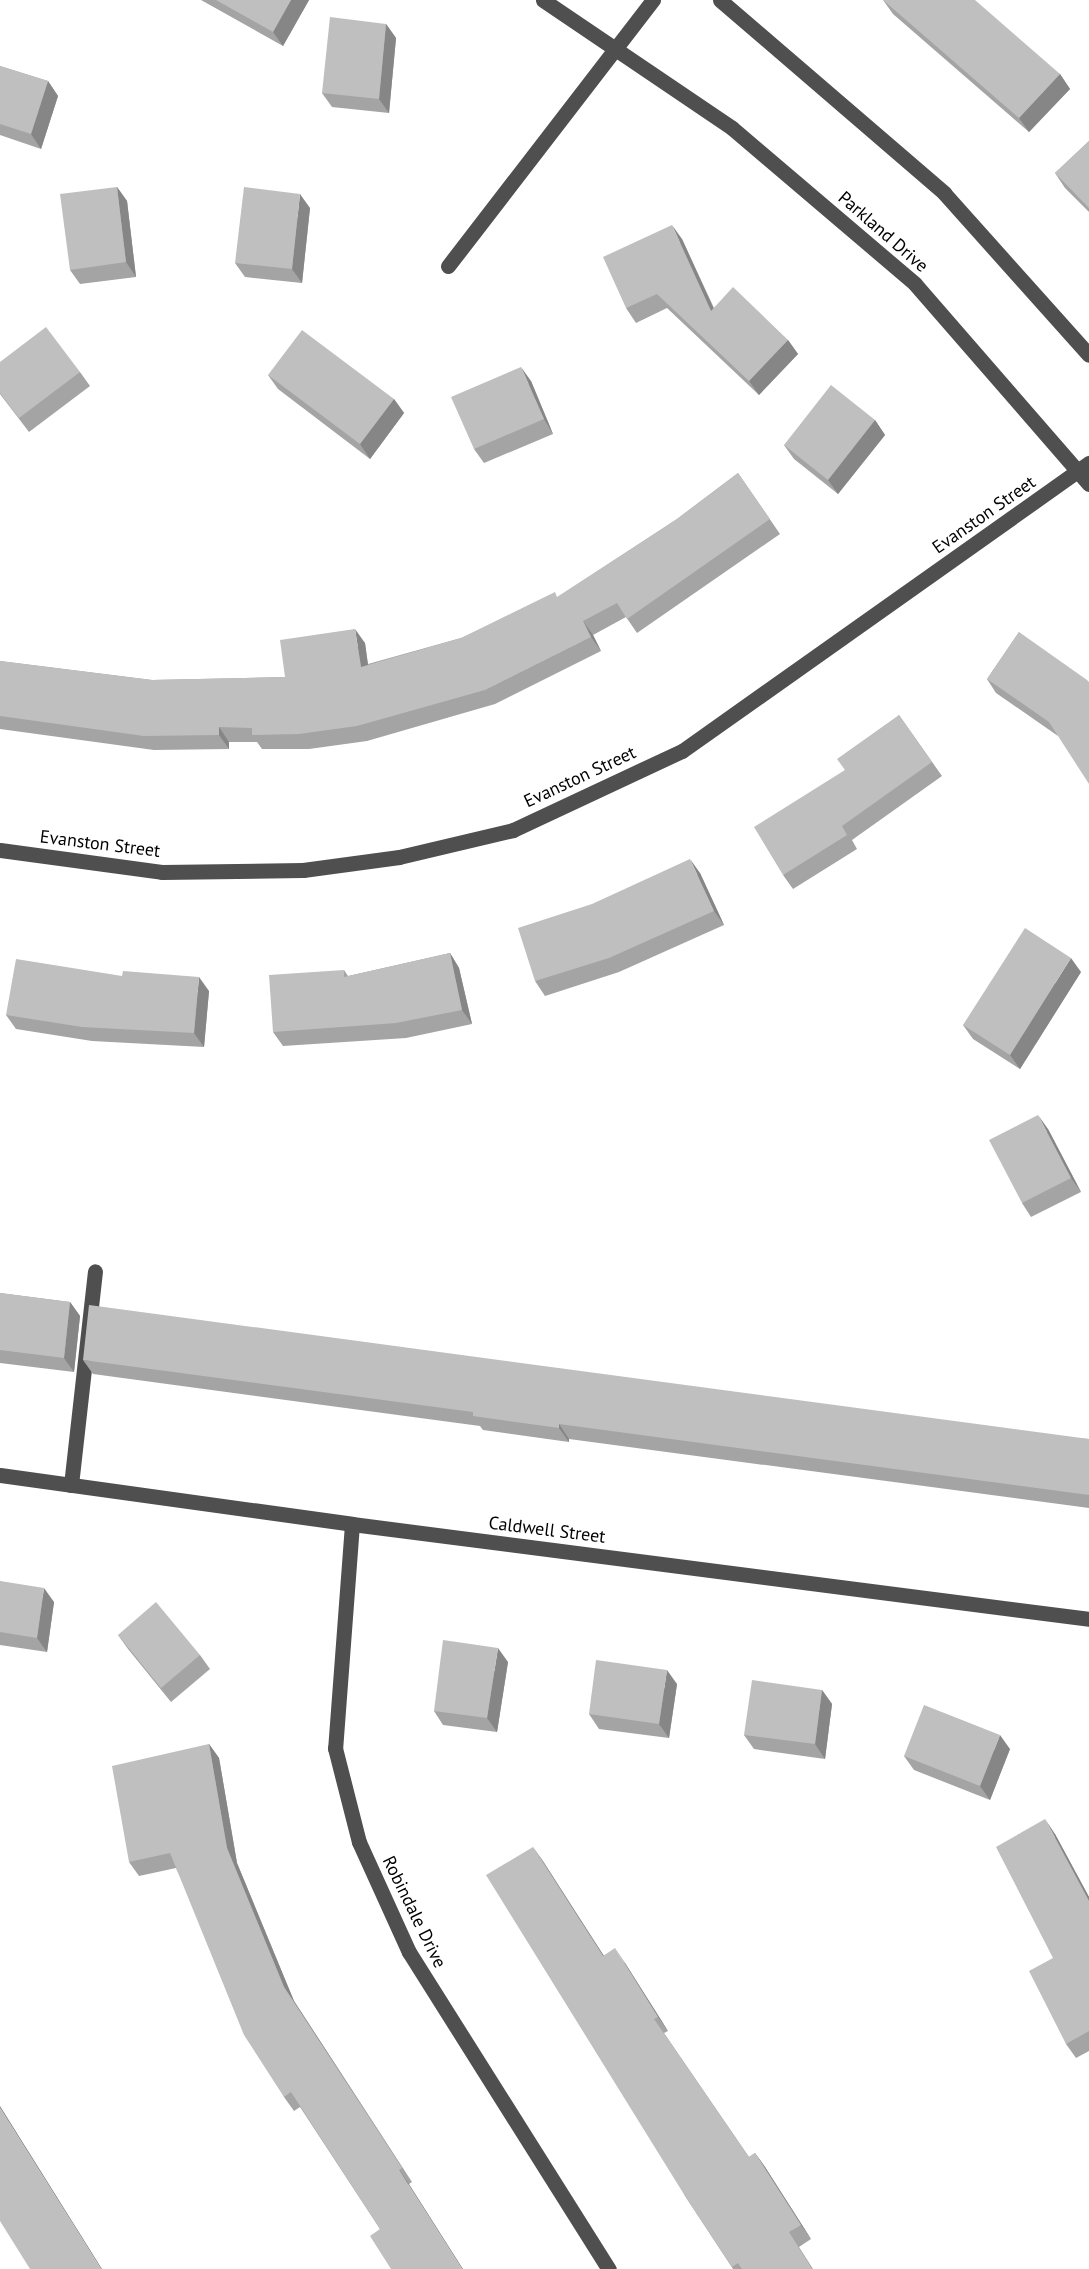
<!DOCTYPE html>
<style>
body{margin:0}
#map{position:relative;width:1089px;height:2269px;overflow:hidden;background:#fff;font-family:"PT Sans",sans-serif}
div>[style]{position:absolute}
.minor>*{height:15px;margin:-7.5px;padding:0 7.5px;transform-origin:7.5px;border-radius:7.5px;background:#4f4f4f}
.wall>*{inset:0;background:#a4a4a4}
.shaded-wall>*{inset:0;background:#868686}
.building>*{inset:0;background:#bfbfbf}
span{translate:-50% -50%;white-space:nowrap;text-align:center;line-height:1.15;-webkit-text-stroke:4.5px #fff;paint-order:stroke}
.street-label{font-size:18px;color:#000}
</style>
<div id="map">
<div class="minor">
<div style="left:543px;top:0;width:228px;rotate:34.1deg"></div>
<div style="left:732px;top:128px;width:240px;rotate:40.4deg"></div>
<div style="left:915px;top:284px;width:265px;rotate:49deg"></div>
<div style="left:720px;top:0;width:296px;rotate:40.7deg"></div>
<div style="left:944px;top:193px;width:217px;rotate:48.2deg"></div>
<div style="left:448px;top:266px;width:336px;rotate:-52.4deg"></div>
<div style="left:0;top:850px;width:163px;rotate:7.7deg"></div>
<div style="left:162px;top:872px;width:141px;rotate:-0.8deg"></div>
<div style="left:303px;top:870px;width:97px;rotate:-7.7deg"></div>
<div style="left:399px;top:857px;width:117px;rotate:-13.3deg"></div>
<div style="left:513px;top:830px;width:187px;rotate:-25.1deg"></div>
<div style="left:682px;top:751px;width:499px;rotate:-35.3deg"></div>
<div style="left:0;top:1475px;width:355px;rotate:7.9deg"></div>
<div style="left:352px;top:1524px;width:743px;rotate:7.34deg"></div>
<div style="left:71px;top:1485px;width:215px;rotate:-83.6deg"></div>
<div style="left:352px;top:1524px;width:225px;rotate:94.3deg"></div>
<div style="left:335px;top:1748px;width:97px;rotate:75.7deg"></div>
<div style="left:359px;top:1842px;width:121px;rotate:65.6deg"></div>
<div style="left:409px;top:1952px;width:375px;rotate:57.8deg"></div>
</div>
<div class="wall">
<div style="clip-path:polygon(201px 0,309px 0,283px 46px)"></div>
<div style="clip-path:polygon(883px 0,1060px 74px,1070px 89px,1029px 132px,893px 14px)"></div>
<div style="clip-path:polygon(386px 24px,396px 38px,389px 113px,332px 107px,322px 93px)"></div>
<div style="clip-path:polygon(0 66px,48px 81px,58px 96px,41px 149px,0 135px)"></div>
<div style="clip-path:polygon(1089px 141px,1089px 212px,1065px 188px,1055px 173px)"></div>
<div style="clip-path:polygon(117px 187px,127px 201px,136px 277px,80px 284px,70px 270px)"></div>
<div style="clip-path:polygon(310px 208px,302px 283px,245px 277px,235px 263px)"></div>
<div style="clip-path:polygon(682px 239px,714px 308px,788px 340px,798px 354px,759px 395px,667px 308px,636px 323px,626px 308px)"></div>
<div style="clip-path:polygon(0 362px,80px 372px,90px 386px,29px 432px,0 394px)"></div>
<div style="clip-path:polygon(268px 375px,394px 399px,404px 413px,370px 459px,278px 389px)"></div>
<div style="clip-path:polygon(531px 381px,553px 434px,484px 463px,474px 449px)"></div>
<div style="clip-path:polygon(875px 420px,885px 435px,838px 494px,794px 459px,784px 445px)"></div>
<div style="clip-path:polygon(738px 473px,780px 534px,637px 633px,626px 617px,593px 635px,601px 651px,495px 704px,367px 741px,309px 749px,262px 749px,257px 742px,229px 742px,229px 749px,154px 750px,0 729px,0 661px,152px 680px,285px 677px,365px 643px,368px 664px,461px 638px,558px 597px,677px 519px)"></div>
<div style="clip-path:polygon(1019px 632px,1058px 736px,996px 693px,987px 679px)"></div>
<div style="clip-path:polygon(899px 715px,942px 776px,852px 840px,857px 849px,793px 889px,783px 875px,845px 770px)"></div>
<div style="clip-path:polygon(700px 873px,724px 925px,619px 972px,545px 996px,535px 981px)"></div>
<div style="clip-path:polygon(450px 953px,459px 968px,472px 1024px,406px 1038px,283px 1046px,273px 1032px,344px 970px,348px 976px)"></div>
<div style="clip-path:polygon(1081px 972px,1020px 1069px,973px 1039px,963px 1025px)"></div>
<div style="clip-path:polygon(209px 991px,204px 1047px,92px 1041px,16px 1029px,6px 1015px)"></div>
<div style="clip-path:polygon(1048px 1129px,1081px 1192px,1031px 1217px,1022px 1203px)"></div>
<div style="clip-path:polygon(0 1293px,70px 1302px,80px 1316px,74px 1372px,0 1363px)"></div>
<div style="clip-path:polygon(83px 1360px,1089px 1439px,1089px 1508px,569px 1439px,569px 1442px,483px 1430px,480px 1426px,93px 1374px)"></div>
<div style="clip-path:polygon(0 1581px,54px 1602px,47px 1652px,0 1645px)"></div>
<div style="clip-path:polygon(118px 1635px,200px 1655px,210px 1669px,171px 1702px,128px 1649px)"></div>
<div style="clip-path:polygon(508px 1662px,497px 1732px,443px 1725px,434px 1711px)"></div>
<div style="clip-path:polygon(677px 1684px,669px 1738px,599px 1729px,589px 1714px)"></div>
<div style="clip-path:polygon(822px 1690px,832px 1704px,825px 1759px,754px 1749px,744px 1735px)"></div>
<div style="clip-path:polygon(209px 1744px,219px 1758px,237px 1863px,294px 2001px,412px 2182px,409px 2184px,380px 2229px,300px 2107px,294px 2111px,284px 2097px,176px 1868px,139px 1876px,129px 1862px)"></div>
<div style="clip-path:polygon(1010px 1749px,990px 1800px,914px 1770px,904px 1756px)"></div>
<div style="clip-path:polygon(1055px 1834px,1089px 1897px,1089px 2051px,1076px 2058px,1066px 2044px,1053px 1958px)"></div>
<div style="clip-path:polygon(533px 1847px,603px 1955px,625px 1963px,668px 2031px,664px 2033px,749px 2157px,755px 2153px,765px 2167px,811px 2239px,799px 2247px,813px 2269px,733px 2269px,685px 2196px)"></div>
</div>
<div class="shaded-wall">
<div style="clip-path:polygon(291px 0,309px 0,283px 46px,273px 32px)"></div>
<div style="clip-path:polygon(386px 24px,396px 38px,389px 113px,379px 99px)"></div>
<div style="clip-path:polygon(1060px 74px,1070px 89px,1029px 132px,1019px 118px)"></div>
<div style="clip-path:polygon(48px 81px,58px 96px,41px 149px,31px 134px)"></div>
<div style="clip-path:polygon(117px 187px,127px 201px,136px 277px,126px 262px)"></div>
<div style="clip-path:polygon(300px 194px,310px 208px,302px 283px,292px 269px)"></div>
<div style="clip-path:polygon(672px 225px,682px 239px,721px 325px,711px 311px)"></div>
<div style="clip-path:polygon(788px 340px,798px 354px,759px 395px,749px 381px)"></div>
<div style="clip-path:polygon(521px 367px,531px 381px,553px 434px,544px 419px)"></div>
<div style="clip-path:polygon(394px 399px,404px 413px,370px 459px,360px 444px)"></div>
<div style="clip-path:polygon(875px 420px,885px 435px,838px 494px,828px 480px)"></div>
<div style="clip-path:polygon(583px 621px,593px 635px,601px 651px,591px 637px)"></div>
<div style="clip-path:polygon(355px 629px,365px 643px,370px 681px,361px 667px)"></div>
<div style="clip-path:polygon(219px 727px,229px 742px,229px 749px,219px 735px)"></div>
<div style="clip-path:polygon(690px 859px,700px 873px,724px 925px,714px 911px)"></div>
<div style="clip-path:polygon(450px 953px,459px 968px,472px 1024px,462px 1010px)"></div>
<div style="clip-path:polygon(1071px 958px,1081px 972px,1020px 1069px,1010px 1055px)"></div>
<div style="clip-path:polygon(199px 977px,209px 991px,204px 1047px,194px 1033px)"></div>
<div style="clip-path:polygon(1038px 1115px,1048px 1129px,1081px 1192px,1071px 1178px)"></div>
<div style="clip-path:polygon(70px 1302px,80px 1316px,74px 1372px,64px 1358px)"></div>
<div style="clip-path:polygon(559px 1424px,569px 1439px,569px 1442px,559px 1428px)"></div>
<div style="clip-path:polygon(44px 1588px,54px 1602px,47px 1652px,37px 1638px)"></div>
<div style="clip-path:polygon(498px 1648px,508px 1662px,497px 1732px,487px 1718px)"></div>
<div style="clip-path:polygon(667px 1670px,677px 1684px,669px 1738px,659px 1724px)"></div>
<div style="clip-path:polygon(822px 1690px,832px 1704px,825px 1759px,815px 1744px)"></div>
<div style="clip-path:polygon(1000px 1735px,1010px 1749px,990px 1800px,980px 1786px)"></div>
<div style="clip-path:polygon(209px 1744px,219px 1758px,237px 1863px,294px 2001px,412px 2182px,284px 1987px,227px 1848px)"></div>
<div style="clip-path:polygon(1045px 1819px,1055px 1834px,1089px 1897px,1089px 1901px)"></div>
<div style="clip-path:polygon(533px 1847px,543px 1861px,613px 1970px,603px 1956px)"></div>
<div style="clip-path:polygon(615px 1948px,625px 1963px,668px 2031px,658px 2017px)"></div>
<div style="clip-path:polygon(0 2106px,102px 2269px,101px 2269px,0 2108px)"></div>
<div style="clip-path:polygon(755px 2153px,765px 2167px,811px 2239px,801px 2225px)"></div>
<div style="clip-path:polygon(399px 2170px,409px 2184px,463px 2269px,462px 2269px)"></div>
</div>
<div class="building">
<div style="clip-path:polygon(216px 0,291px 0,273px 32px)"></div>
<div style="clip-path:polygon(883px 0,975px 0,1060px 74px,1019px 118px)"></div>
<div style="clip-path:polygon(330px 17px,386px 24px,379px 99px,322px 93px)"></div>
<div style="clip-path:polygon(0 66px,48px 81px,31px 134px,0 124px)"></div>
<div style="clip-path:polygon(1089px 141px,1089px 208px,1055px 173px)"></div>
<div style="clip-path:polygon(117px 187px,126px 262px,70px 270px,60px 194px)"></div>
<div style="clip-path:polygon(244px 187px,300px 194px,292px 269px,235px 263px)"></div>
<div style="clip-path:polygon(672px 225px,711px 311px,733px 287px,788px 340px,749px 381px,657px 294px,626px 308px,603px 257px)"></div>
<div style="clip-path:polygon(46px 327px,80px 372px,19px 418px,0 393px,0 362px)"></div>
<div style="clip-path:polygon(302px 330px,394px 399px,360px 444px,268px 375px)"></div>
<div style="clip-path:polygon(521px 367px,544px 419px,474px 449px,451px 397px)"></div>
<div style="clip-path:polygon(831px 385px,875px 420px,828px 480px,784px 445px)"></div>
<div style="clip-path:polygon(738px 473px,770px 519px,627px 619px,617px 603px,583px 621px,591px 637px,485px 690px,357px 726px,299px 734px,252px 735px,252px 728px,219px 727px,219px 735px,144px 736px,0 716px,0 661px,152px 680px,285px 677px,280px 640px,355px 629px,361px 667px,461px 638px,555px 592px,557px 597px,677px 519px)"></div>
<div style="clip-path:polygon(1019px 632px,1087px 680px,1089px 682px,1089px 784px,1049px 722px,987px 679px)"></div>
<div style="clip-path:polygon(899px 715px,932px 762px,842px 826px,847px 835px,783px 875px,754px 827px,845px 770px,837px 759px)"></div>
<div style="clip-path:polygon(690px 859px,714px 911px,609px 958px,535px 981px,518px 928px,592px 904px)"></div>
<div style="clip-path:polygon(1025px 928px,1071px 958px,1010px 1055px,963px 1025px)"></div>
<div style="clip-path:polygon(450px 953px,462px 1010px,396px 1023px,273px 1032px,269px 975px,344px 970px,344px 977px)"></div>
<div style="clip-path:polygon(16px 959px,122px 976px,123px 971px,199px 977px,194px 1033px,82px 1027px,6px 1015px)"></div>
<div style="clip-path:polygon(1038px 1115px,1071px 1178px,1022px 1203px,989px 1140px)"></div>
<div style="clip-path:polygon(0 1293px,70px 1302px,64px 1358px,0 1350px)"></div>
<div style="clip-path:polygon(89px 1305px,1089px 1439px,1089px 1495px,559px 1424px,559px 1428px,473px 1416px,473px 1412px,83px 1360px)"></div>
<div style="clip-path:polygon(0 1581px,44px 1588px,37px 1638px,0 1632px)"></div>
<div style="clip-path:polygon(156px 1602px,200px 1655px,161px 1688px,118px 1635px)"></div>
<div style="clip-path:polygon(443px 1640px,498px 1648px,487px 1718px,434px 1711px)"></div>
<div style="clip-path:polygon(596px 1660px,667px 1670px,659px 1724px,589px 1714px)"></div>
<div style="clip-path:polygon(752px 1680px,822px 1690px,815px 1744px,744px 1735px)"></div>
<div style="clip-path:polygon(924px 1705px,1000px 1735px,980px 1786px,904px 1756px)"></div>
<div style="clip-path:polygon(209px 1744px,227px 1848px,284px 1987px,402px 2168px,399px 2170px,462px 2269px,391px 2269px,370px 2236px,380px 2229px,291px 2092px,284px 2097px,244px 2035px,170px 1853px,129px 1862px,112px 1766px)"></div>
<div style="clip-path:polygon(1045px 1819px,1089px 1901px,1089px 2031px,1066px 2044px,1029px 1971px,1053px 1958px,996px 1847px)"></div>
<div style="clip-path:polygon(533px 1847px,603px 1956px,615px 1948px,658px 2017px,654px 2019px,749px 2157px,755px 2153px,801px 2225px,789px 2232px,812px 2269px,742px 2269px,738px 2263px,732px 2267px,685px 2196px,486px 1875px)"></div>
<div style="clip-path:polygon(0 2108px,101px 2269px,30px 2269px,0 2221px)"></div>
</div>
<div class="street-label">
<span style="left:883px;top:232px;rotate:41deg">Parkland Drive</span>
<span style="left:984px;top:515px;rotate:-35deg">Evanston Street</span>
<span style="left:580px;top:777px;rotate:-25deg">Evanston Street</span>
<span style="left:100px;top:844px;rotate:7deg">Evanston Street</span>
<span style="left:547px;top:1530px;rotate:7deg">Caldwell Street</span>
<span style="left:414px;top:1912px;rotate:64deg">Robindale Drive</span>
</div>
</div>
